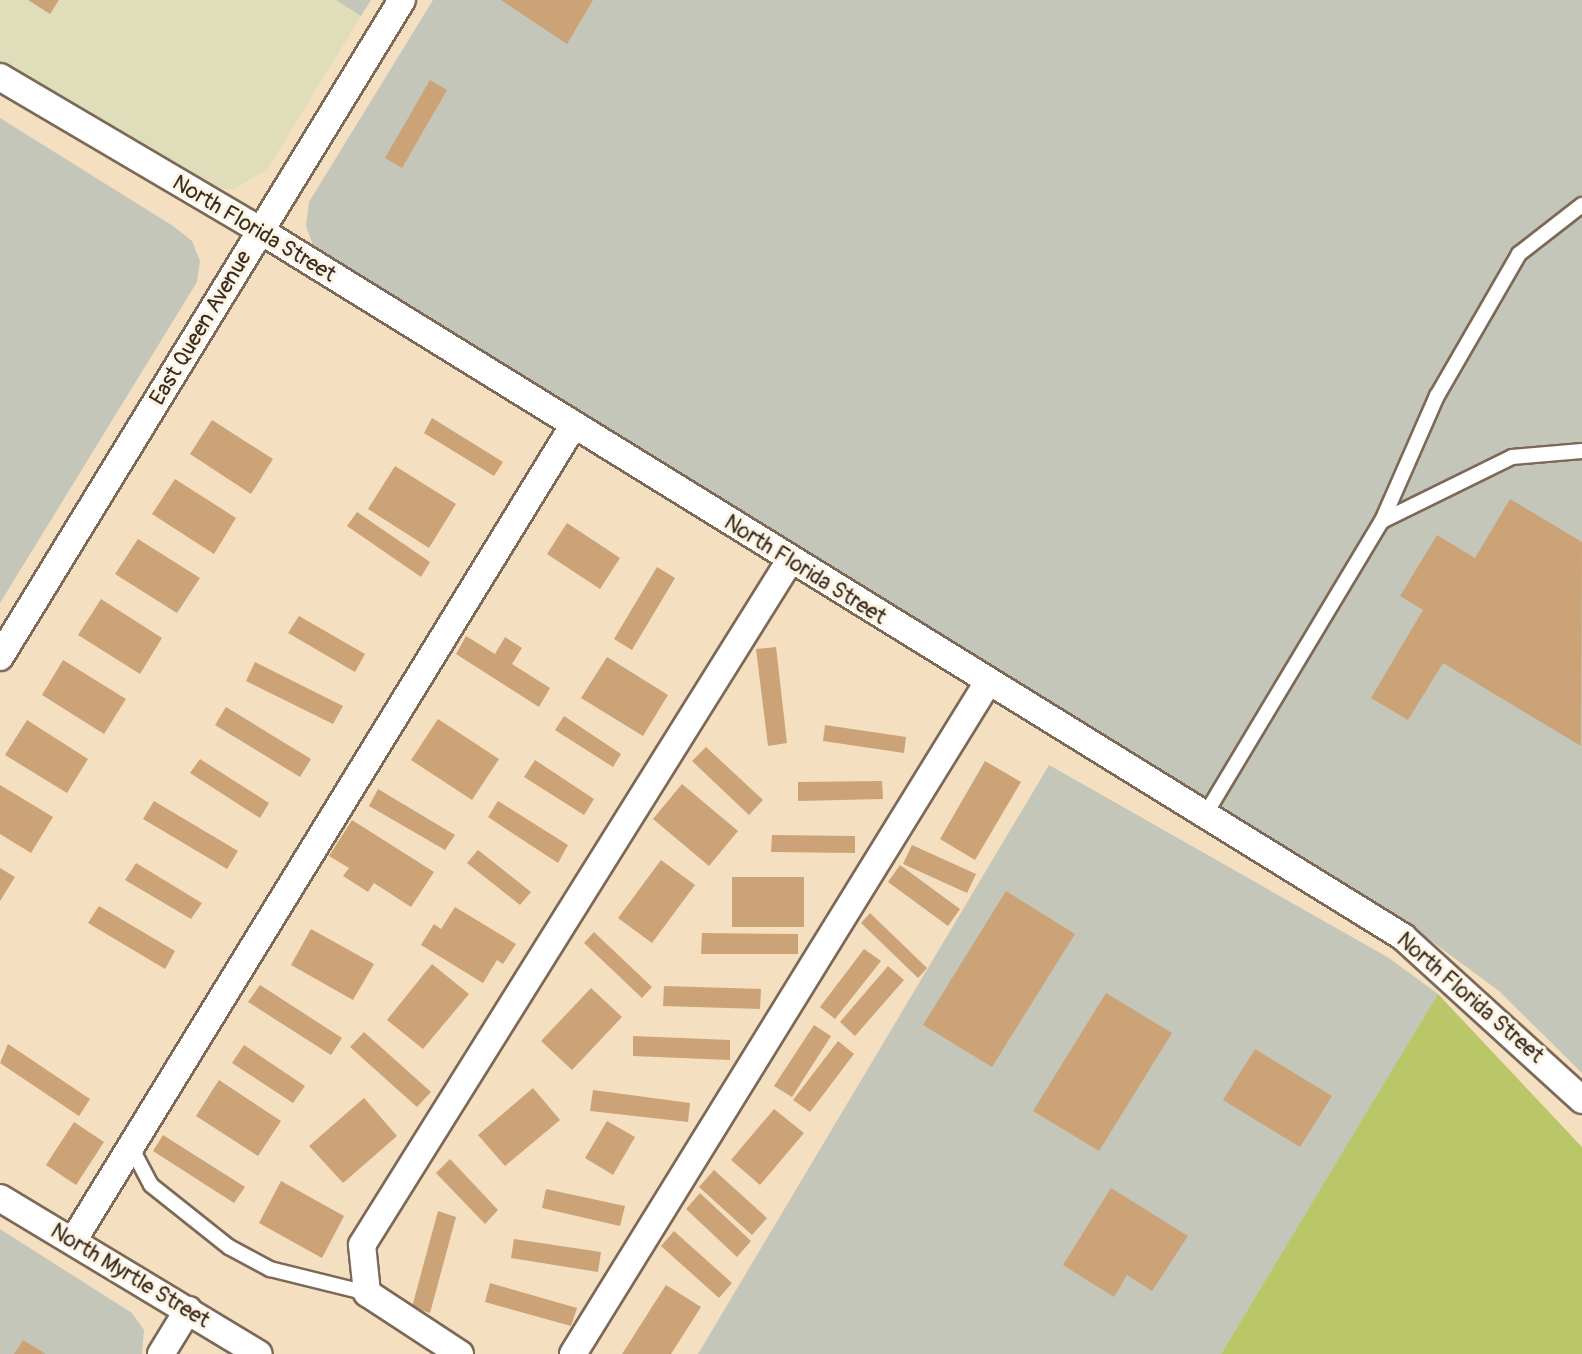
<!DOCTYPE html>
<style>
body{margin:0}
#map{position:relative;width:1582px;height:1354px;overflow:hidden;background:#f5dfc1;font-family:Pangolin,sans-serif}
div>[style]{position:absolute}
.built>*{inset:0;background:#e0ddbb}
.industrial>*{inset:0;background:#c4c6b9}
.green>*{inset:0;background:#bac769}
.building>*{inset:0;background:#cba377}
.roads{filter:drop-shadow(2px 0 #7c6957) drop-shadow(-2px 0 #7c6957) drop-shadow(0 2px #7c6957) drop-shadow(0 -2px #7c6957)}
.lane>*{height:14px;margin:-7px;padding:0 7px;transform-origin:7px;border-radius:7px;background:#fff}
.street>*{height:26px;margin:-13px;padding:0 13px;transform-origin:13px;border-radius:13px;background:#fff}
span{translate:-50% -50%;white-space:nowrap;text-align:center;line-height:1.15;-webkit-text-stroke:6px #fcf5e5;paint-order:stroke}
.street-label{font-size:22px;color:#3b2a1e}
</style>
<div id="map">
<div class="built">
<div style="clip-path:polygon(0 0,336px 0,361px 16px,267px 170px,232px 190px,207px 185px,0 62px)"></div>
</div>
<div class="industrial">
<div style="clip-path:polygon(336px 0,371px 0,361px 16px)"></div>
<div style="clip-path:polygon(433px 0,1582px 0,1582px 1073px,1499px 991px,1396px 915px,313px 245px,306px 226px,309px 202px)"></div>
<div style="clip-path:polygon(0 118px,173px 226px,192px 241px,200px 261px,197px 282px,0 603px)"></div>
<div style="clip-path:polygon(1049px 765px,1389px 958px,1438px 994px,1383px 1087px,1221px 1354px,698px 1354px)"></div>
<div style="clip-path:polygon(0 1229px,132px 1313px,144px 1330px,142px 1354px,0 1354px)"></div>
</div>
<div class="green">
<div style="clip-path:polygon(1438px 994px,1582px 1147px,1582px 1354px,1221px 1354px)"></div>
</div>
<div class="building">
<div style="clip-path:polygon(28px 0,59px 0,50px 14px)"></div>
<div style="clip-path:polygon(501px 0,593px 0,567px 44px)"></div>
<div style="clip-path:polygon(430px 80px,447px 90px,402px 168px,385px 158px)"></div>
<div style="clip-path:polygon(432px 418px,503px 462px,494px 476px,424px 433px)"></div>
<div style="clip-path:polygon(212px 420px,273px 459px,251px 494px,190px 454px)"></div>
<div style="clip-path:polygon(395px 466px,456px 504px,429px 548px,368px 509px)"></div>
<div style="clip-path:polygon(175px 479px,236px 518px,214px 554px,152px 514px)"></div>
<div style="clip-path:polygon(1510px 499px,1582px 542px,1581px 746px,1443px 663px,1408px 720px,1371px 698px,1423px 610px,1400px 596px,1437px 535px,1475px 558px)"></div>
<div style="clip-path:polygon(357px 512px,430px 562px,421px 577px,347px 526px)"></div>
<div style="clip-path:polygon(567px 523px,620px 558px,600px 589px,547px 554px)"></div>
<div style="clip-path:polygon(138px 539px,200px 578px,177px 613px,115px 574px)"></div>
<div style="clip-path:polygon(657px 567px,675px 578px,632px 650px,614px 639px)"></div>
<div style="clip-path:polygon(101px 599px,162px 638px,140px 674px,78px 635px)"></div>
<div style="clip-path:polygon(299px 616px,365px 654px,355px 672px,288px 633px)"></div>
<div style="clip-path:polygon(466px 636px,495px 654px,505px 637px,522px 648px,512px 664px,550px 688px,539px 707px,456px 654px)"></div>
<div style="clip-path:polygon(776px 647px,787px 743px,768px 746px,756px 649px)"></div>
<div style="clip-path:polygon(607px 657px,668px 695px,643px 736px,581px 698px)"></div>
<div style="clip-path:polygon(63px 660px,126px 699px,104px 734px,42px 695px)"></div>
<div style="clip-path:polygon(255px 662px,343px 706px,333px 724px,246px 681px)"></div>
<div style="clip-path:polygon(226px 707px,311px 759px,300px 777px,215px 725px)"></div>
<div style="clip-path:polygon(564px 716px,621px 754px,613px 767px,555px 730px)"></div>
<div style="clip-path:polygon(438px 719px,499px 759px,472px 800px,411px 760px)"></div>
<div style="clip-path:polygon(27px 720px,88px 759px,67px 793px,5px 755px)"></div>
<div style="clip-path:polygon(825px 725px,906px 737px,904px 753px,823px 741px)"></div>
<div style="clip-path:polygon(706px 747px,763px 800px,749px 815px,692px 761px)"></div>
<div style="clip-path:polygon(200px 759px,269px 803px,260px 818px,190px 773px)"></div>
<div style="clip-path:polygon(535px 760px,594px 799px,584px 815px,524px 777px)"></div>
<div style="clip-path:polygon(985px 761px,1021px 782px,975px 860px,940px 839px)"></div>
<div style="clip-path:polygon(882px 781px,883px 799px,798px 801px,798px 782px)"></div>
<div style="clip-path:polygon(682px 784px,738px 831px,709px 866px,653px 819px)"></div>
<div style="clip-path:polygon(0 785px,53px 817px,31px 853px,0 834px)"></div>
<div style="clip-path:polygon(378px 789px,455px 835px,445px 850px,369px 806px)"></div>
<div style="clip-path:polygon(154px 801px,238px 851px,227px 869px,143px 819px)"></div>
<div style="clip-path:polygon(498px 801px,568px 845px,558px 863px,488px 817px)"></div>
<div style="clip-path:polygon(352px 820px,434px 872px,411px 907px,374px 883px,368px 892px,343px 876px,349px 868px,329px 856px)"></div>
<div style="clip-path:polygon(772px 835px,855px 836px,855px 853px,771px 852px)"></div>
<div style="clip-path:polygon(912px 845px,976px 874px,967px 893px,903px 864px)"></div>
<div style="clip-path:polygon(478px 850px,531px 892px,520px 905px,467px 863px)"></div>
<div style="clip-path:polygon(661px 860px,695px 885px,652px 943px,618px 918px)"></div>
<div style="clip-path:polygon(136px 863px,202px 903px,191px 919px,125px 880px)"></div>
<div style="clip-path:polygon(900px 865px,960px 909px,948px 926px,888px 882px)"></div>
<div style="clip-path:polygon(0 868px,15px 877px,0 901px)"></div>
<div style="clip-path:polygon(732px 877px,804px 877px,804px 927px,732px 927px)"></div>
<div style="clip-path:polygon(1006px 891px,1075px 934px,992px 1067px,923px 1025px)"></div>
<div style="clip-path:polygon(99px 906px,175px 951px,165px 969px,88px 923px)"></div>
<div style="clip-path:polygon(455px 907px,516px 944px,503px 964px,497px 960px,483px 983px,421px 945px,434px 924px,441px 929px)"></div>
<div style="clip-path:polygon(870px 913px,927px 968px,918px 978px,861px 923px)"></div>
<div style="clip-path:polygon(311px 929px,374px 964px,353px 1000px,291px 965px)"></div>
<div style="clip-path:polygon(594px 932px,652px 987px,642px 998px,584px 943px)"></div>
<div style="clip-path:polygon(702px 933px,798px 934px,798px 954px,701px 954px)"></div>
<div style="clip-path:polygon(864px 949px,881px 961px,835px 1019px,820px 1007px)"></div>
<div style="clip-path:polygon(432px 964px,469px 994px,423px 1049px,387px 1020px)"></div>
<div style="clip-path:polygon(888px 966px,904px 980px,855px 1036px,840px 1022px)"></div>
<div style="clip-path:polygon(260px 985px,342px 1038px,331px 1055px,248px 1002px)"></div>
<div style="clip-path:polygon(664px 986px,761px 989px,760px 1009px,663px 1006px)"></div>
<div style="clip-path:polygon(591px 988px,622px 1017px,572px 1070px,541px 1041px)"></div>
<div style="clip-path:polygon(1106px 993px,1172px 1033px,1099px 1151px,1033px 1111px)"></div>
<div style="clip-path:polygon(814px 1025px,831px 1036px,792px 1097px,774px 1086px)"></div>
<div style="clip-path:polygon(364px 1032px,431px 1092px,417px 1107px,350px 1047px)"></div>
<div style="clip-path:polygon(633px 1036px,730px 1040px,730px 1060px,633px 1056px)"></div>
<div style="clip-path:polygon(838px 1041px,854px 1054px,810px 1112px,793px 1100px)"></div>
<div style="clip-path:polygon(8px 1044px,90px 1099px,79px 1116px,0 1063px)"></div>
<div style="clip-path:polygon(244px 1045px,305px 1086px,293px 1103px,232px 1063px)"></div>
<div style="clip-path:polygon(1255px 1049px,1332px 1096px,1300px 1147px,1223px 1100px)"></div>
<div style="clip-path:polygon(219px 1080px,281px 1121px,258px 1156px,196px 1116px)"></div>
<div style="clip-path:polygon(533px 1088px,560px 1120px,505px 1166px,478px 1135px)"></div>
<div style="clip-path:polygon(593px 1090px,690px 1103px,688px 1122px,590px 1111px)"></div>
<div style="clip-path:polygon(364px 1098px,397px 1136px,343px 1183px,309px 1146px)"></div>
<div style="clip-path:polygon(774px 1109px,804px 1133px,760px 1185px,731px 1160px)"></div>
<div style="clip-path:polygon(607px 1121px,635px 1137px,613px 1175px,585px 1158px)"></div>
<div style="clip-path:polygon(74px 1122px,104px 1142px,76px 1185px,46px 1165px)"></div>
<div style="clip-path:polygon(163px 1135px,245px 1187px,234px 1203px,153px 1151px)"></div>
<div style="clip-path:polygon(450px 1159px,498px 1210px,485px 1224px,436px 1173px)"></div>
<div style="clip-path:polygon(714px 1170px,767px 1218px,752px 1235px,699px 1187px)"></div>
<div style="clip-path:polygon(281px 1181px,344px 1216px,322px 1258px,259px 1223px)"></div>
<div style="clip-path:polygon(1111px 1188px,1188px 1236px,1152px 1291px,1127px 1275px,1114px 1297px,1063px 1265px)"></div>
<div style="clip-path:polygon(546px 1189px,625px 1206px,620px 1226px,542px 1208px)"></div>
<div style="clip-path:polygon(700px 1193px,751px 1241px,737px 1257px,686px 1209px)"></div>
<div style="clip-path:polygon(438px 1211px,456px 1217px,430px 1313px,412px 1307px)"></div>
<div style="clip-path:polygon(674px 1231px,732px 1283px,719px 1298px,661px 1246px)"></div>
<div style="clip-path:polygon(514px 1239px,601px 1252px,598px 1272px,511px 1258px)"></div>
<div style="clip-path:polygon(490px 1283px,577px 1308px,571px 1326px,485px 1302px)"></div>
<div style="clip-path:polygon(666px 1285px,701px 1307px,671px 1354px,622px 1354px)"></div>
<div style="clip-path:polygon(23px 1340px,46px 1354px,14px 1354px)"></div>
</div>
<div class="roads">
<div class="lane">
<div style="left:1382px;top:521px;width:145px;rotate:-26.2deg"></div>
<div style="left:1512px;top:457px;width:70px;rotate:-4.9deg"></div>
<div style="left:1205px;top:815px;width:343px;rotate:-59deg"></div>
<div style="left:1382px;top:521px;width:137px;rotate:-66.3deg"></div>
<div style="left:1437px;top:396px;width:164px;rotate:-60deg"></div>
<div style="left:1519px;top:254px;width:80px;rotate:-37.9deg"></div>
<div style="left:131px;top:1147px;width:43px;rotate:62.2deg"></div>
<div style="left:151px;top:1185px;width:100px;rotate:38.5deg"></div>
<div style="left:229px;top:1247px;width:47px;rotate:28.2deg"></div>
<div style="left:270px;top:1269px;width:100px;rotate:13.9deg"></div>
</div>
<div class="street">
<div style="left:0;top:77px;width:303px;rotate:30.5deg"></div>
<div style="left:261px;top:231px;width:1343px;rotate:31.72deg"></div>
<div style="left:1403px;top:937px;width:242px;rotate:42.3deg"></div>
<div style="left:0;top:657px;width:770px;rotate:-58.54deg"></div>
<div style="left:0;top:1198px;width:302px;rotate:31.1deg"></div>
<div style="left:73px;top:1241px;width:956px;rotate:-58.47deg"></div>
<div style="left:161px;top:1354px;width:52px;rotate:-58.5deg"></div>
<div style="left:460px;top:1354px;width:111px;rotate:-146.7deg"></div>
<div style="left:367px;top:1293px;width:48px;rotate:-95.9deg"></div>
<div style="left:362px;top:1245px;width:805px;rotate:-57.99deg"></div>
<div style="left:573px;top:1354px;width:790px;rotate:-58.3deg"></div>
</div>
</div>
<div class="street-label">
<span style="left:254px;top:229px;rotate:31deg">North Florida Street</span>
<span style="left:201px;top:328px;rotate:-59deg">East Queen Avenue</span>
<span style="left:805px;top:570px;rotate:32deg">North Florida Street</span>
<span style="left:1470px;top:998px;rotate:41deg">North Florida Street</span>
<span style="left:130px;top:1276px;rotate:31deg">North Myrtle Street</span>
</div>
</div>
